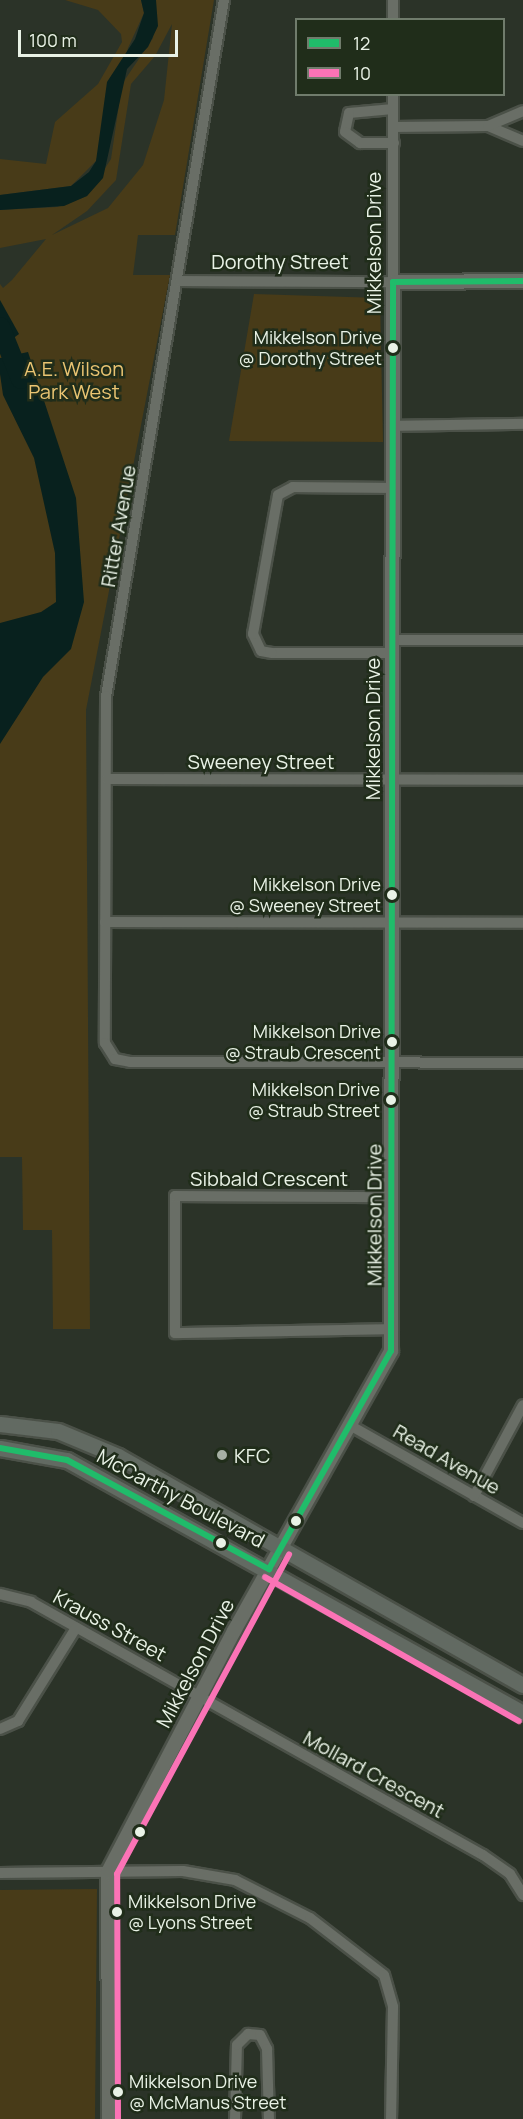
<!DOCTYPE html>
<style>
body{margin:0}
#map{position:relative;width:523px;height:2119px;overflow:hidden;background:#2b3328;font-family:Manrope,sans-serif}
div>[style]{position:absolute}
.green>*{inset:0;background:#483b18}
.water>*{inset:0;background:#08211e}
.river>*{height:20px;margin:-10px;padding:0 10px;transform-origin:10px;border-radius:10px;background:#08211e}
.roads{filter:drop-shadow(2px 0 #4b5148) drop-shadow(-2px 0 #4b5148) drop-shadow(0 2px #4b5148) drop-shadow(0 -2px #4b5148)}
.minor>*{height:10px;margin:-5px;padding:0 5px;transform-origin:5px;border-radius:5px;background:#696e66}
.tertiary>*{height:14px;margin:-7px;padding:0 7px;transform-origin:7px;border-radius:7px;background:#696e66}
.secondary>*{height:15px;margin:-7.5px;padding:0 7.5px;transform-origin:7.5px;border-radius:7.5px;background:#626a62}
.bus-1>*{height:6px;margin:-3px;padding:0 3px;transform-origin:3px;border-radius:3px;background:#20bc6a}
.bus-2>*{height:6px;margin:-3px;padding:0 3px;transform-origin:3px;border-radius:3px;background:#fb73b6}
.dots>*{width:16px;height:16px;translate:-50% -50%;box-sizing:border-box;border:3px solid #202d1a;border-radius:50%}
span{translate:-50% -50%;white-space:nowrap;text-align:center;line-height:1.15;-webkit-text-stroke:5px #202d1a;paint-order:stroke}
.bus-label{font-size:18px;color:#e9f2e6}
.right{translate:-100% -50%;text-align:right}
.left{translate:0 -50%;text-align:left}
.street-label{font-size:20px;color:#e9f2e6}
.park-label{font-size:20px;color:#eac472}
.poi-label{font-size:20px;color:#e9f2e6}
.legend{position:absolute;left:295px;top:18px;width:210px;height:78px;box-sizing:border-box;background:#202d1a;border:2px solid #707c6c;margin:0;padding:8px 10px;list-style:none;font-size:18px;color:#e9f2e6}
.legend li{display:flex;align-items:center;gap:12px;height:30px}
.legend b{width:30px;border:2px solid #707c6c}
.scale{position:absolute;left:18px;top:30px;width:160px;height:27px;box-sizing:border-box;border:3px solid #e9f2e6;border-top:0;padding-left:8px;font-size:18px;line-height:21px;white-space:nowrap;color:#e9f2e6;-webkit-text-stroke:4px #202d1a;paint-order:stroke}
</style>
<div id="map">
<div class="green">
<div style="clip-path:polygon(65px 0,141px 0,144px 13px,128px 48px,96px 161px,71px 186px,0 195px,0 159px,46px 164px,55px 122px,98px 84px,122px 42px,121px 34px,98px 10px)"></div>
<div style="clip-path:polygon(evenodd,156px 0,214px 0,175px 235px,138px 235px,133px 275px,170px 275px,86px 710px,90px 1329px,53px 1329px,52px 1230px,23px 1230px,22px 1157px,0 1157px,0 284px,3px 288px,12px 280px,46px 239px,0 248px,0 210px,57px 207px,87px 196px,111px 159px,122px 84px,153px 38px,156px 0,172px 24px,164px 100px,143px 165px,108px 208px,52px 235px,87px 211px,116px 180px,131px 84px,155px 56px,172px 24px)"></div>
<div style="clip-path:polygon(254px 294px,380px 298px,383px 442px,229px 441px)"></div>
<div style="clip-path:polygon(97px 1889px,95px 2119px,0 2119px,0 1890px)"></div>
</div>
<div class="water">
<div style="clip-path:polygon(141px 0,156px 0,158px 26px,148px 47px,127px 69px,103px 178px,87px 196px,64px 206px,0 210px,0 195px,71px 186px,89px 172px,96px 161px,107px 82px,135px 39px,144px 13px)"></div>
<div style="clip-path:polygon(0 300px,19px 334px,4px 345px,0 343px)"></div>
<div style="clip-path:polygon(28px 352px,76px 498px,84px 602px,71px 649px,43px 677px,0 744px,0 623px,41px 612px,56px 602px,55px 553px,34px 458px,3px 395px,0 374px,0 358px)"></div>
</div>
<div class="river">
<div style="left:0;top:327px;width:56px;rotate:68deg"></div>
</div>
<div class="roads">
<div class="minor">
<div style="left:224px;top:0;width:706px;rotate:99.62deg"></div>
<div style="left:106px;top:696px;width:347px;rotate:90.2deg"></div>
<div style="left:105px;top:1043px;width:19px;rotate:58deg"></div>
<div style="left:115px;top:1059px;width:15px;rotate:11deg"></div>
<div style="left:130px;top:1062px;width:393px;rotate:0.1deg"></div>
<div style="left:393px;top:0;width:20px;rotate:90deg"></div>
<div style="left:393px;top:109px;width:44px;rotate:174.8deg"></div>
<div style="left:349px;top:113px;width:19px;rotate:102deg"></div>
<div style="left:345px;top:132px;width:19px;rotate:36deg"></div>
<div style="left:360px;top:143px;width:34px"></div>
<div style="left:488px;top:126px;width:38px;rotate:23deg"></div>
<div style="left:393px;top:127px;width:95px;rotate:-0.6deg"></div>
<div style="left:488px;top:126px;width:38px;rotate:-23deg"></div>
<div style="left:180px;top:281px;width:213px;rotate:0.3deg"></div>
<div style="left:393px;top:282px;width:188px;rotate:-90deg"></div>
<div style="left:391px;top:426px;width:132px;rotate:-0.9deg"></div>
<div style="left:391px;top:640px;width:132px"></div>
<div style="left:391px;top:653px;width:119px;rotate:180deg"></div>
<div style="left:272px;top:653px;width:11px;rotate:-170deg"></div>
<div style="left:261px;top:651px;width:19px;rotate:-115deg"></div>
<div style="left:253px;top:634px;width:141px;rotate:-79.8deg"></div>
<div style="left:278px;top:495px;width:17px;rotate:-28deg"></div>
<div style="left:293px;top:487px;width:98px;rotate:0.6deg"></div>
<div style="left:107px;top:779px;width:416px;rotate:0.1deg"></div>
<div style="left:105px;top:922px;width:418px;rotate:0.1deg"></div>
<div style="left:393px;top:1329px;width:218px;rotate:178.9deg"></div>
<div style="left:175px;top:1333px;width:137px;rotate:-90deg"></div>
<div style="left:175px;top:1196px;width:218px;rotate:0.3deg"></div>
<div style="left:353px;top:1427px;width:195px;rotate:29.5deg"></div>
<div style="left:474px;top:1496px;width:103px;rotate:-61.7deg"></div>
<div style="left:0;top:1594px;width:32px;rotate:14deg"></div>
<div style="left:31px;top:1602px;width:518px;rotate:29.24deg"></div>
<div style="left:483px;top:1855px;width:33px;rotate:35deg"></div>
<div style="left:510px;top:1874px;width:25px;rotate:58deg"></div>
<div style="left:0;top:1729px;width:20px;rotate:-24deg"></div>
<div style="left:18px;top:1721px;width:110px;rotate:-58.1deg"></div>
<div style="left:0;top:1873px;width:183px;rotate:-0.6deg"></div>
<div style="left:183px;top:1871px;width:53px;rotate:9.8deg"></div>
<div style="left:235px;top:1880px;width:84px;rotate:26.9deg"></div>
<div style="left:310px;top:1918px;width:93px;rotate:37.6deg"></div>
<div style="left:384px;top:1975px;width:33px;rotate:74deg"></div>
<div style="left:393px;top:2007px;width:112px;rotate:91deg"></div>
<div style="left:235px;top:2119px;width:74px;rotate:-88.5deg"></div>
<div style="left:237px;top:2045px;width:16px;rotate:-45deg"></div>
<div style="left:248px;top:2034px;width:12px;rotate:5deg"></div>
<div style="left:260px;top:2035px;width:16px;rotate:63deg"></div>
<div style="left:267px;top:2049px;width:70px;rotate:88.4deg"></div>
</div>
<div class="tertiary">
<div style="left:109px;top:2119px;width:247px;rotate:-90.2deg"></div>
<div style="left:108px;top:1872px;width:272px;rotate:-62.4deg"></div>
<div style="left:234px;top:1631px;width:321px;rotate:-60.7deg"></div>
<div style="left:391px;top:1351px;width:1069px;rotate:-89.89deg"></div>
<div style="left:393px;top:282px;width:130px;rotate:-0.4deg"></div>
</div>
<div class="secondary">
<div style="left:0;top:1424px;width:58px;rotate:6.9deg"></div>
<div style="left:58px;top:1431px;width:65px;rotate:22.6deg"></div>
<div style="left:118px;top:1456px;width:465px;rotate:29.5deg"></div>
<div style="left:0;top:1448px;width:68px;rotate:10.2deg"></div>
<div style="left:67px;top:1460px;width:521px;rotate:29.02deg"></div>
</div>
</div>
<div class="bus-1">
<div style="left:393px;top:282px;width:130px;rotate:-0.4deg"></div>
<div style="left:0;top:1448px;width:68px;rotate:10.2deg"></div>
<div style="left:67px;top:1460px;width:230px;rotate:28.4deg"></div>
<div style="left:269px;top:1569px;width:250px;rotate:-60.8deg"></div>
<div style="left:391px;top:1351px;width:1069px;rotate:-89.89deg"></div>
</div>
<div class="bus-2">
<div style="left:265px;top:1577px;width:292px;rotate:29.6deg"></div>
<div style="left:118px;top:2119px;width:245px;rotate:-90.2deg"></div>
<div style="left:117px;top:1874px;width:363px;rotate:-61.7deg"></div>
</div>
<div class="dots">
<div style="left:393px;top:348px;background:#e9f2e6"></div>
<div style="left:392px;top:895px;background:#e9f2e6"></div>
<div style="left:392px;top:1042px;background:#e9f2e6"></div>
<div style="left:391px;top:1100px;background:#e9f2e6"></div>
<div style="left:222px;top:1455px;background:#a6afa4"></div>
<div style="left:296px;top:1521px;background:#e9f2e6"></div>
<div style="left:221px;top:1543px;background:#e9f2e6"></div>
<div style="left:140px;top:1832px;background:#e9f2e6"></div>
<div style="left:117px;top:1912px;background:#e9f2e6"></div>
<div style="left:118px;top:2092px;background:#e9f2e6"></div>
</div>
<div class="bus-label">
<span class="right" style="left:382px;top:348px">Mikkelson Drive<br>@ Dorothy Street</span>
<span class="right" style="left:381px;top:895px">Mikkelson Drive<br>@ Sweeney Street</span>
<span class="right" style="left:381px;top:1042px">Mikkelson Drive<br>@ Straub Crescent</span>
<span class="right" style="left:380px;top:1100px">Mikkelson Drive<br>@ Straub Street</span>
<span class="left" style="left:128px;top:1912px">Mikkelson Drive<br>@ Lyons Street</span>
<span class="left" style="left:129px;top:2092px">Mikkelson Drive<br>@ McManus Street</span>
</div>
<div class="street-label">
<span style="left:373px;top:243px;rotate:-90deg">Mikkelson Drive</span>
<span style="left:280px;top:261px">Dorothy Street</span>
<span style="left:118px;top:526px;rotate:-80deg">Ritter Avenue</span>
<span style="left:372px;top:729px;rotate:-90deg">Mikkelson Drive</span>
<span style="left:261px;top:761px">Sweeney Street</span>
<span style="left:269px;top:1178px">Sibbald Crescent</span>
<span style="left:374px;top:1215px;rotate:-90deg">Mikkelson Drive</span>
<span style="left:447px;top:1459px;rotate:30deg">Read Avenue</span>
<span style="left:181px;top:1498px;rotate:28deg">McCarthy Boulevard</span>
<span style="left:110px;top:1625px;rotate:29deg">Krauss Street</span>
<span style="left:195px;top:1663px;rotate:-62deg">Mikkelson Drive</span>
<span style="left:374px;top:1774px;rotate:29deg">Mollard Crescent</span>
</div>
<div class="park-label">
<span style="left:74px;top:380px">A.E. Wilson<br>Park West</span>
</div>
<div class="poi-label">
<span class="left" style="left:234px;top:1455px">KFC</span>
</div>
<ul class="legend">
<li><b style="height:8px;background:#20bc6a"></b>12</li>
<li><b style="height:8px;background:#fb73b6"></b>10</li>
</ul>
<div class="scale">100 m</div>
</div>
